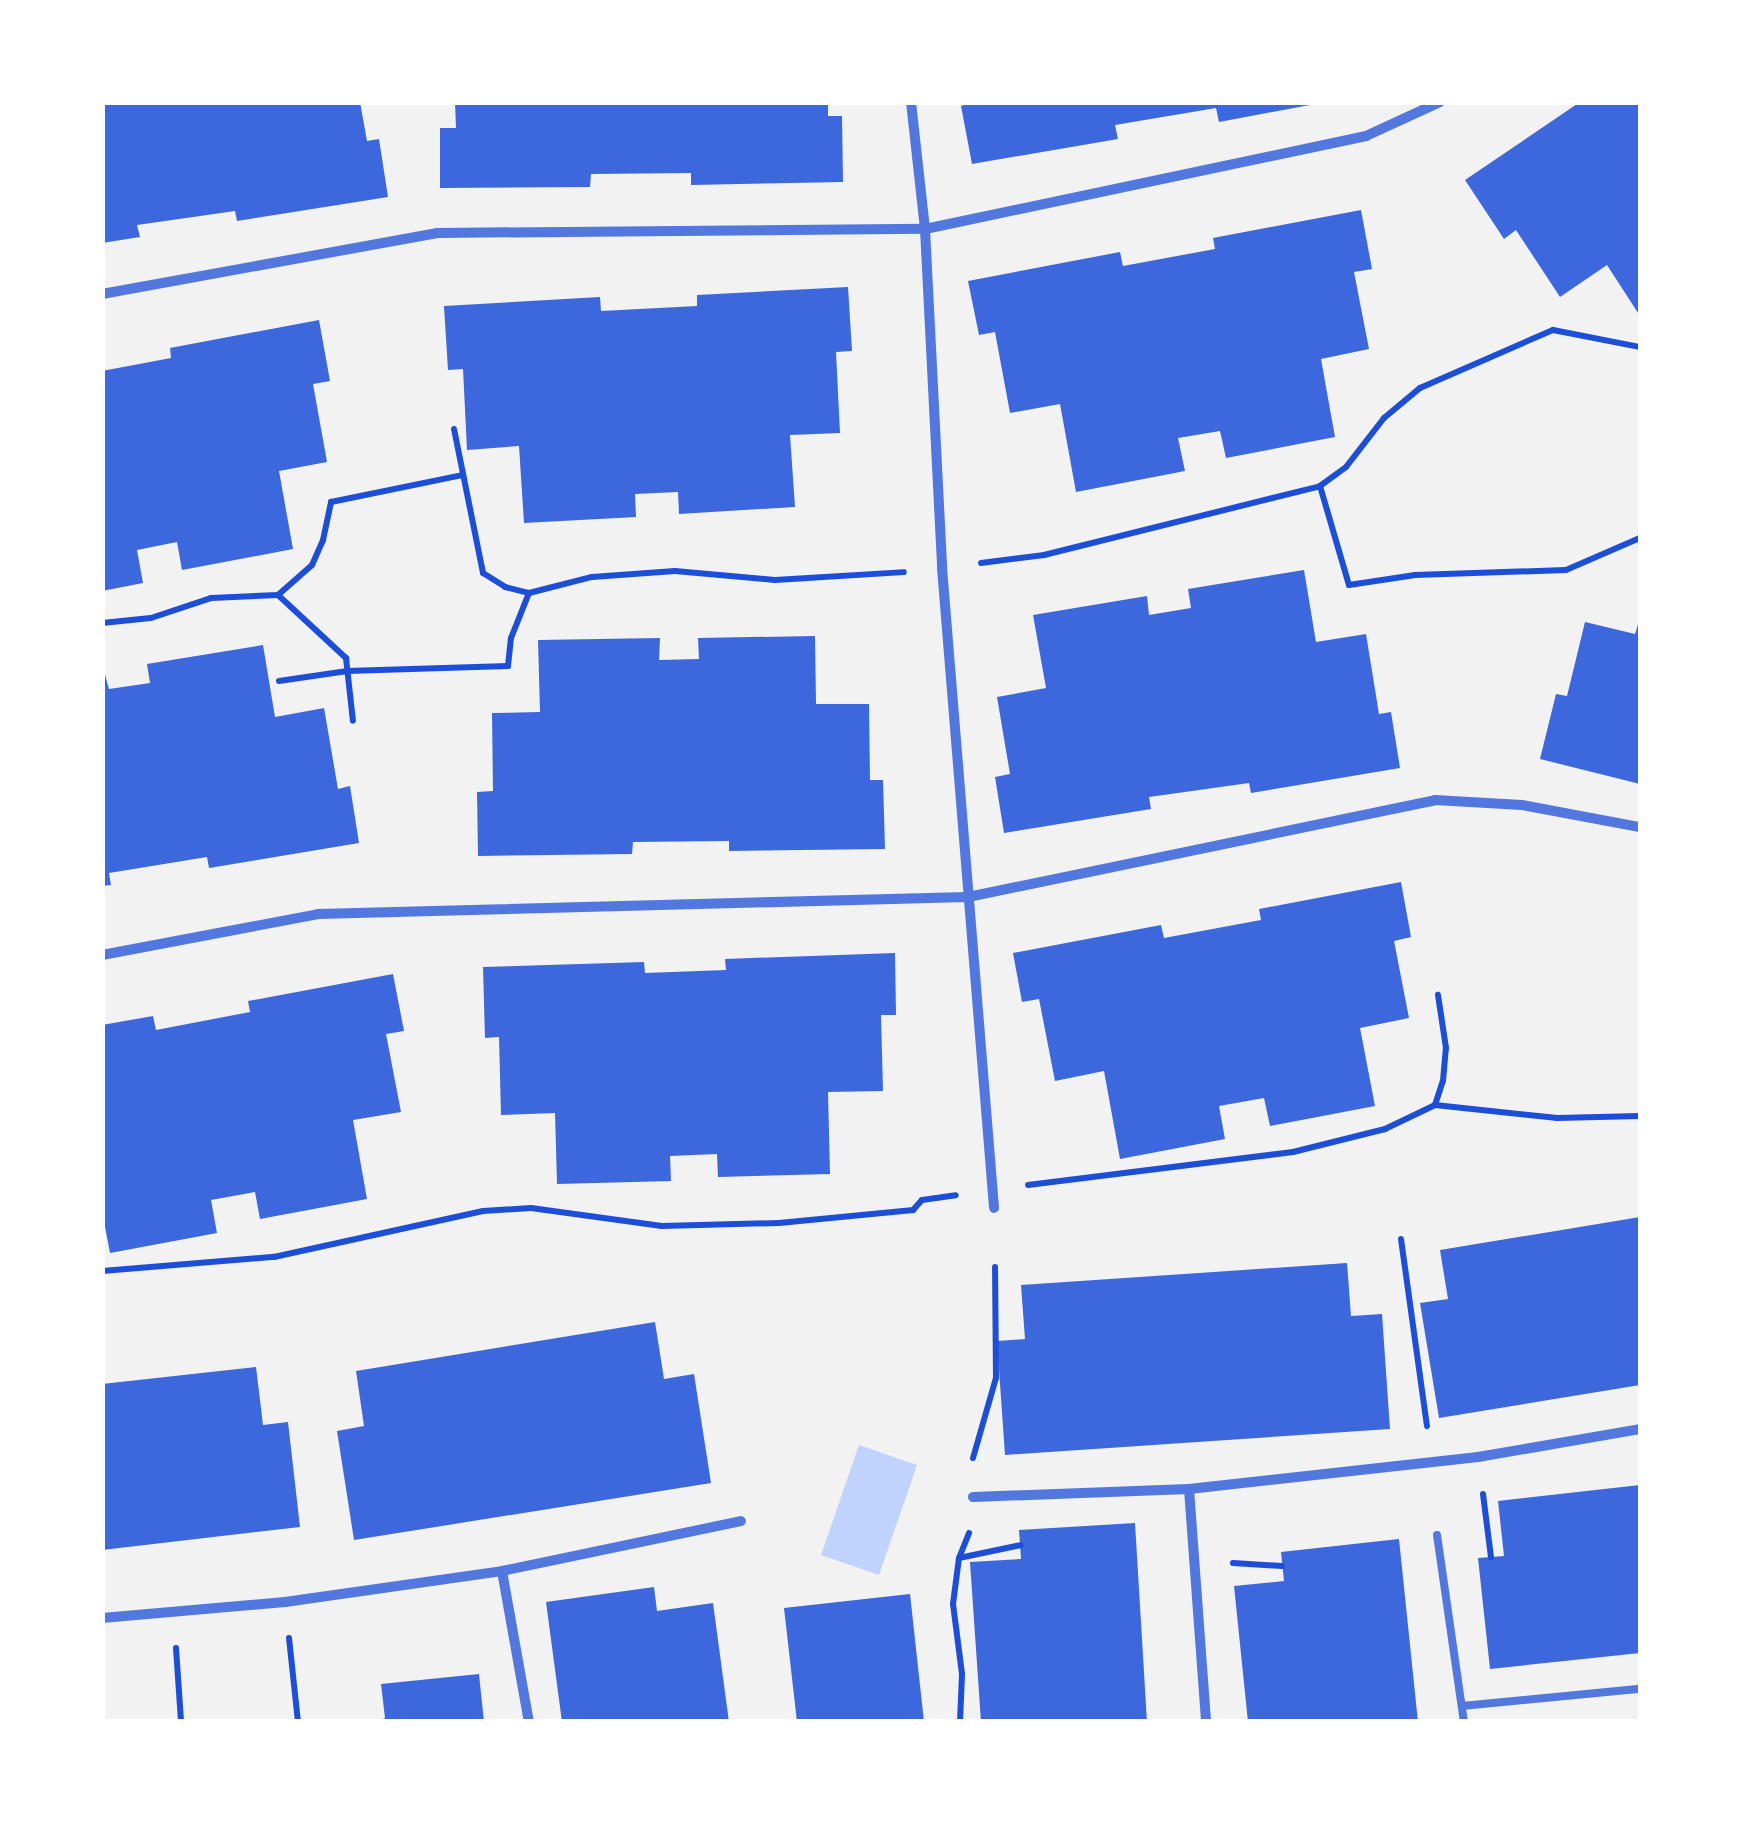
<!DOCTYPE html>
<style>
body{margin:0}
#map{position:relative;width:1743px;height:1824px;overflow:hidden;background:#f2f2f2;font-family:"IBM Plex Sans",sans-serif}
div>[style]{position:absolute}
.water>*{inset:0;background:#bfd3fe}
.building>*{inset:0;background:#3d67dc}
.path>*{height:6px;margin:-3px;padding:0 3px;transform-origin:3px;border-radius:3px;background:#1d4ed8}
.service>*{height:8px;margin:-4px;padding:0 4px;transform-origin:4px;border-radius:4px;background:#5277de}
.minor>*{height:10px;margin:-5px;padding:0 5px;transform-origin:5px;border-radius:5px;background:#5277de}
span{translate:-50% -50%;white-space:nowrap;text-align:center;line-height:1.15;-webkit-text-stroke:10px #fff;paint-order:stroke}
.frame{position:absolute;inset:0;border:105px solid #fff;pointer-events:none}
</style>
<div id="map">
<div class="water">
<div style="clip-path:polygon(859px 1445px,917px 1465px,879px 1575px,821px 1555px)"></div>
</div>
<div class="building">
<div style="clip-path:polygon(102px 102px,360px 102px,367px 141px,379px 139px,388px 197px,237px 221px,235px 211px,137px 225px,140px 237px,102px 243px)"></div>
<div style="clip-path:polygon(455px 102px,828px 102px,828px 116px,842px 116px,843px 182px,691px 185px,691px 173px,591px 174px,590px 187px,440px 188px,440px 128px,456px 128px)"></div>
<div style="clip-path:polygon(973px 102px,1315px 102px,1315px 104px,1219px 122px,1216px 108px,1115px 125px,1118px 139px,972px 164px,961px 106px)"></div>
<div style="clip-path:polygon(1580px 102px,1640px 102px,1640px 316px,1607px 265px,1560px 297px,1516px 230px,1504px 239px,1465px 180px)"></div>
<div style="clip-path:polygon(1361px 210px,1372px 269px,1354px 272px,1369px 349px,1321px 359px,1335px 437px,1226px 458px,1220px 431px,1178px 438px,1185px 471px,1076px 492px,1060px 404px,1010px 413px,995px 332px,979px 335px,968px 281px,1120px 252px,1123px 266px,1215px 249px,1213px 238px)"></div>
<div style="clip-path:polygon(848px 287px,852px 351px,836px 352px,840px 433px,790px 435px,795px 507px,679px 514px,678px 492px,635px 494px,636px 517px,524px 523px,519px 446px,467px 450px,463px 369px,448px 370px,444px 306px,600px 297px,601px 311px,697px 306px,697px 295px)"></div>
<div style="clip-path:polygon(319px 320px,330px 381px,313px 384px,327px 462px,279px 471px,293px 549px,182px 570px,177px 542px,137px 550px,143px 583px,102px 591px,102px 371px,171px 358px,170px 348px)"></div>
<div style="clip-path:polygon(1304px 570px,1316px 642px,1366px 634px,1379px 714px,1391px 712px,1400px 768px,1251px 793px,1249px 783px,1149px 797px,1151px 809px,1004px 833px,995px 777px,1010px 774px,997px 697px,1046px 688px,1033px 615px,1147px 596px,1149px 615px,1191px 608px,1188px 589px)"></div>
<div style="clip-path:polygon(1640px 618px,1640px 784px,1540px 759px,1556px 694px,1567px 696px,1585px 622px,1635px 634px)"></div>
<div style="clip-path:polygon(815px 636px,816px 704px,869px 704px,870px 780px,883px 780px,885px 849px,729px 851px,729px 841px,633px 842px,632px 854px,478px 856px,477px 792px,493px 791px,492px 713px,540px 712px,538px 640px,660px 638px,659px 660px,699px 659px,698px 638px)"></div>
<div style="clip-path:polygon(263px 645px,275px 717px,324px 708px,338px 789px,350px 786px,359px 843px,209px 868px,207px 857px,109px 873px,111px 885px,102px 886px,102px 664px,109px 689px,150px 683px,147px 664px)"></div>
<div style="clip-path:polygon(1401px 882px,1411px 937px,1394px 941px,1409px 1018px,1360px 1028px,1375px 1106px,1270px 1126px,1264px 1098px,1219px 1106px,1225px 1139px,1120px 1159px,1104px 1071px,1055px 1081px,1039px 999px,1022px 1002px,1013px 953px,1161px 925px,1164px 938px,1261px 920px,1259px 909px)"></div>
<div style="clip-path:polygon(895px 953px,896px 1015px,881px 1015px,883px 1091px,828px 1092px,830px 1174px,718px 1177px,717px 1154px,670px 1156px,671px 1181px,557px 1184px,555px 1113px,501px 1115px,499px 1037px,485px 1038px,483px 967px,644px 962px,645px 973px,726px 970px,725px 959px)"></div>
<div style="clip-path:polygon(393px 974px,404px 1031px,386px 1034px,401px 1112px,353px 1120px,367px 1199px,260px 1219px,255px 1192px,211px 1200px,217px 1233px,110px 1253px,102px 1211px,102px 1025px,153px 1016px,156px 1030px,250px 1012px,248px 1001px)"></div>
<div style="clip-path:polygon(1640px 1217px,1640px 1385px,1439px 1418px,1420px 1303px,1448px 1299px,1440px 1250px)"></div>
<div style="clip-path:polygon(1347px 1263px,1351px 1316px,1382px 1314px,1390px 1429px,1005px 1455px,997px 1341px,1025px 1339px,1021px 1285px)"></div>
<div style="clip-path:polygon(655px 1322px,664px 1379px,694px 1374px,711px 1483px,354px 1540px,337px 1431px,364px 1426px,356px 1371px)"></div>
<div style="clip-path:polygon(256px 1367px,263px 1425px,288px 1422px,300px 1527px,102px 1550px,102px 1384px)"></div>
<div style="clip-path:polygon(1640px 1485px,1640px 1653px,1490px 1669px,1478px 1558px,1504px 1556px,1498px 1501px)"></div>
<div style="clip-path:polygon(1135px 1523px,1147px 1722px,981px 1722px,970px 1562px,1021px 1559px,1019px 1530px)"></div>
<div style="clip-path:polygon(1399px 1539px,1418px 1722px,1248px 1722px,1234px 1586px,1284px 1581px,1281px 1552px)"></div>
<div style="clip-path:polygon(654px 1587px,657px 1611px,713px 1603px,729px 1722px,562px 1722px,546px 1602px)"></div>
<div style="clip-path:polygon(910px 1594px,924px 1722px,797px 1722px,784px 1608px)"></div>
<div style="clip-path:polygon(479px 1674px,484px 1722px,376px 1722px,385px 1718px,381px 1684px)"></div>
</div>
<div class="path">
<div style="left:454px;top:429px;width:147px;rotate:78.6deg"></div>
<div style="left:483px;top:573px;width:26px;rotate:32deg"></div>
<div style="left:505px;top:587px;width:25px;rotate:14deg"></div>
<div style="left:1320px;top:486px;width:103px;rotate:73.7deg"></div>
<div style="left:1349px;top:585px;width:67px;rotate:-8.6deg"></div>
<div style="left:1415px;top:575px;width:151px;rotate:-1.9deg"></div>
<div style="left:1566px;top:570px;width:81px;rotate:-23.4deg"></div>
<div style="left:981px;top:563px;width:64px;rotate:-7.2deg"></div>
<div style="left:1044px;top:555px;width:284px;rotate:-14deg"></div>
<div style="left:1320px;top:486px;width:32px;rotate:-36deg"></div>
<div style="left:1346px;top:467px;width:62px;rotate:-52.2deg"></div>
<div style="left:1384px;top:418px;width:47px;rotate:-39.8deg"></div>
<div style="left:1420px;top:388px;width:145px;rotate:-23.6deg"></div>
<div style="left:1553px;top:330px;width:89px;rotate:11.1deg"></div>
<div style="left:278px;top:595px;width:45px;rotate:-41.4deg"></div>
<div style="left:312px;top:565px;width:27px;rotate:-66deg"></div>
<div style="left:323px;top:540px;width:39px;rotate:-78deg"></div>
<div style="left:331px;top:502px;width:135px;rotate:-11.6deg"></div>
<div style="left:102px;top:623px;width:49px;rotate:-5.8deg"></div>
<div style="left:151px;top:618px;width:63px;rotate:-18.4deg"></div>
<div style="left:211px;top:598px;width:67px;rotate:-2.6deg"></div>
<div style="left:278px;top:595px;width:93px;rotate:42.8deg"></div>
<div style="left:346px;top:658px;width:63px;rotate:83.7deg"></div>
<div style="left:279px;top:681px;width:69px;rotate:-8.4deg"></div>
<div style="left:347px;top:671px;width:161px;rotate:-1.8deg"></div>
<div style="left:508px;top:666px;width:28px;rotate:-84deg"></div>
<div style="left:511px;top:638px;width:48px;rotate:-68.2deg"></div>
<div style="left:529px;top:593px;width:65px;rotate:-14.3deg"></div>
<div style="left:592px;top:577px;width:83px;rotate:-4.1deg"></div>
<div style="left:675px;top:571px;width:100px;rotate:5.1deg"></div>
<div style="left:775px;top:580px;width:129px;rotate:-3.5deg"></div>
<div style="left:1435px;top:1105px;width:25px;rotate:-72deg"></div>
<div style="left:1443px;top:1081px;width:33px;rotate:-85deg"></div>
<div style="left:1446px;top:1048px;width:54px;rotate:-98.6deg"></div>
<div style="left:1028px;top:1185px;width:267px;rotate:-7.1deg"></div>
<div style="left:1293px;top:1152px;width:95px;rotate:-14deg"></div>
<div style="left:1385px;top:1129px;width:55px;rotate:-25.6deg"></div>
<div style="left:1435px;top:1105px;width:123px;rotate:6.1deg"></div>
<div style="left:1557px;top:1118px;width:83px;rotate:-1.4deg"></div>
<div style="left:1401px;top:1239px;width:189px;rotate:82.1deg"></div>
<div style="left:102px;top:1271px;width:173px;rotate:-4.7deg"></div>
<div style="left:274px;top:1257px;width:214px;rotate:-12.4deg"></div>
<div style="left:483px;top:1211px;width:48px;rotate:-3.6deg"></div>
<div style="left:531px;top:1208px;width:132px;rotate:7.8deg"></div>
<div style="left:662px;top:1226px;width:117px;rotate:-1.5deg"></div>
<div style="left:779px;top:1223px;width:135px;rotate:-5.5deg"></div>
<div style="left:913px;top:1210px;width:13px;rotate:-48deg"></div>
<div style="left:922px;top:1200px;width:34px;rotate:-8deg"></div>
<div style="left:973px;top:1458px;width:83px;rotate:-74deg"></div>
<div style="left:996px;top:1378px;width:111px;rotate:-90.5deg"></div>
<div style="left:1483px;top:1494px;width:64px;rotate:82.8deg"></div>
<div style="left:959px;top:1558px;width:63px;rotate:-11.8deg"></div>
<div style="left:1233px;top:1563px;width:49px;rotate:3.5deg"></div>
<div style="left:289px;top:1638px;width:84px;rotate:83.9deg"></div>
<div style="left:176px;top:1648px;width:74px;rotate:86.1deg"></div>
<div style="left:960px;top:1722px;width:48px;rotate:-87.6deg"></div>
<div style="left:962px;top:1674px;width:71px;rotate:-97.3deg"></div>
<div style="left:953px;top:1604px;width:46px;rotate:-82.6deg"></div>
<div style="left:959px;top:1558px;width:27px;rotate:-68deg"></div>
</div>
<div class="service">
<div style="left:1437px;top:1535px;width:189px;rotate:81.8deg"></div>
<div style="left:1462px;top:1706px;width:179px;rotate:-5.5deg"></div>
</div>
<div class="minor">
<div style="left:911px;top:102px;width:128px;rotate:83.7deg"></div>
<div style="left:925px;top:229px;width:339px;rotate:87.1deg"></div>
<div style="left:942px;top:568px;width:642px;rotate:85.35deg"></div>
<div style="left:102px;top:294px;width:341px;rotate:-10.3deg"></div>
<div style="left:437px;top:233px;width:488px;rotate:-0.5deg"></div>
<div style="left:925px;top:229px;width:451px;rotate:-11.9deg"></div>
<div style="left:1366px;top:136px;width:81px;rotate:-24.7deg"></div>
<div style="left:102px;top:955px;width:220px;rotate:-10.7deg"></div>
<div style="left:318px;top:914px;width:650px;rotate:-1.5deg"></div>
<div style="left:968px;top:897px;width:477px;rotate:-11.7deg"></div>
<div style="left:1435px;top:800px;width:87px;rotate:3.3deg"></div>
<div style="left:1522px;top:805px;width:120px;rotate:10.6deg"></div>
<div style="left:1189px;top:1489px;width:234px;rotate:85.8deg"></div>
<div style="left:973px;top:1497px;width:216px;rotate:-2.1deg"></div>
<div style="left:1189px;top:1489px;width:291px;rotate:-6.3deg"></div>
<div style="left:1478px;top:1457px;width:164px;rotate:-9.8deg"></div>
<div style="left:502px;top:1571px;width:153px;rotate:79.9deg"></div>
<div style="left:102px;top:1618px;width:184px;rotate:-5deg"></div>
<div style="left:285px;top:1602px;width:219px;rotate:-8.1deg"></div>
<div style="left:502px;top:1571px;width:244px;rotate:-11.8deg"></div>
</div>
<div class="frame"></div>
</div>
